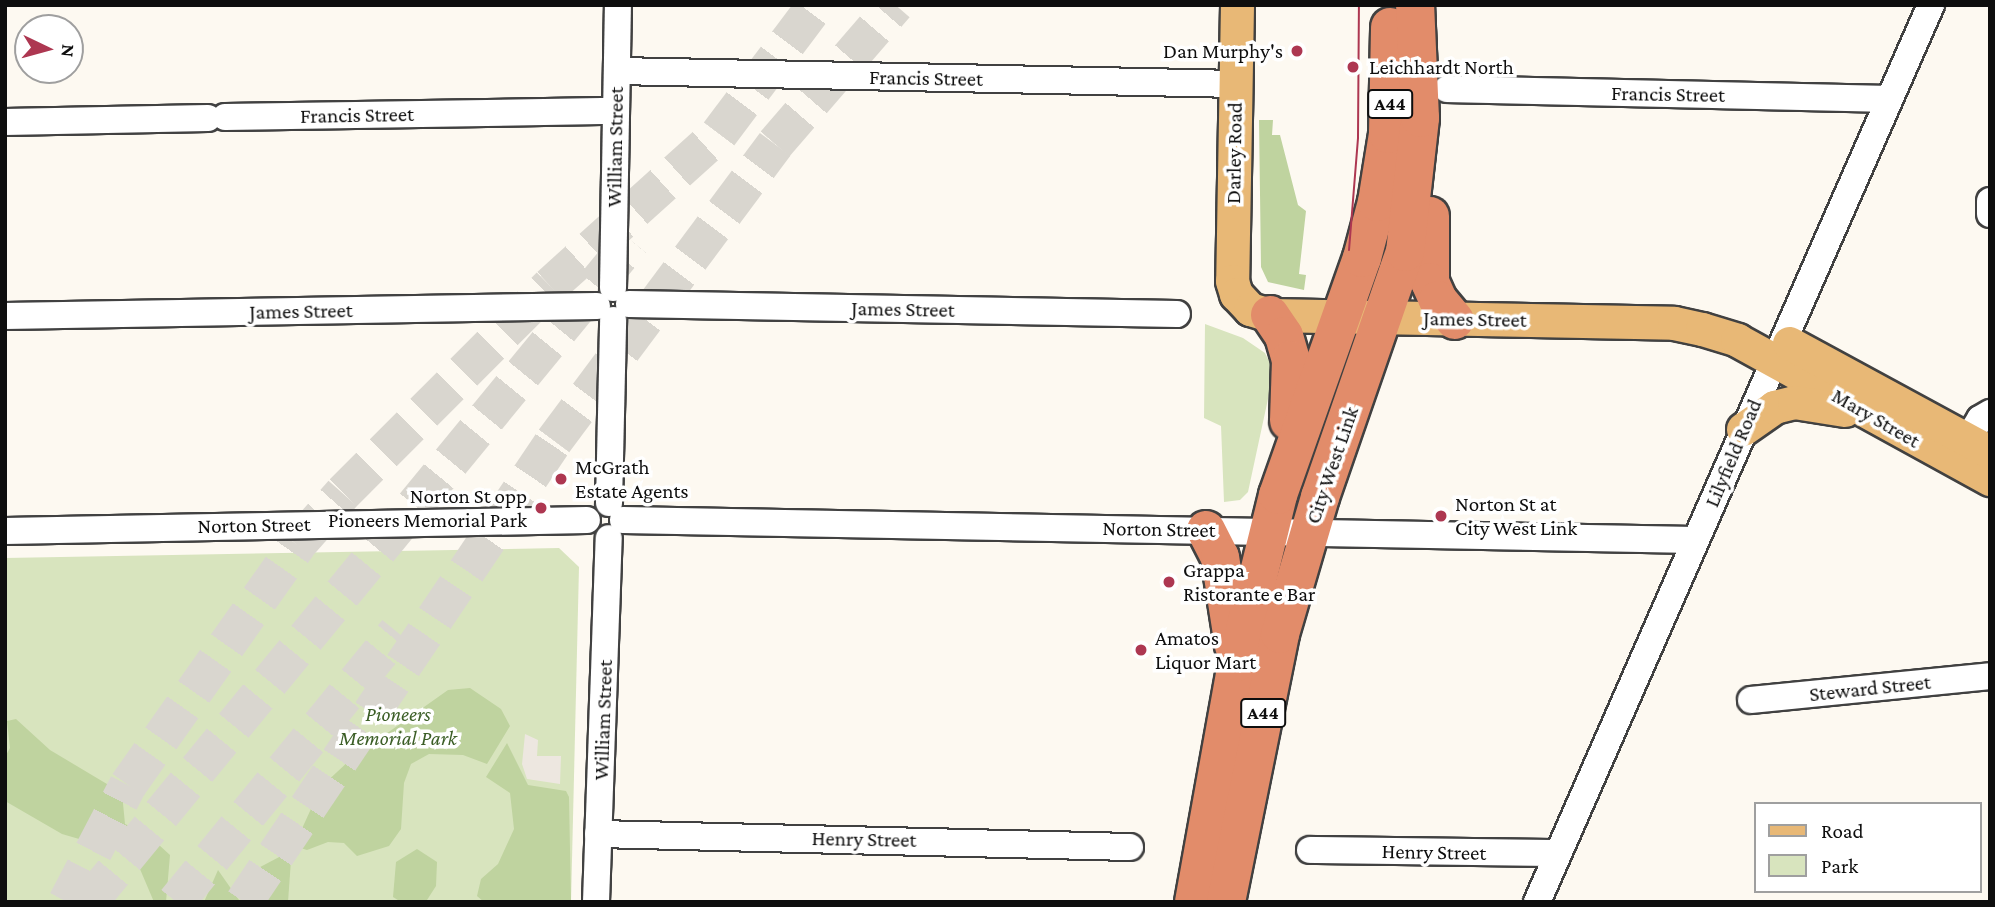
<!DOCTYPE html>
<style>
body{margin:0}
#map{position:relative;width:1995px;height:907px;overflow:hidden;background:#fdf9f1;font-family:"Crimson Pro",serif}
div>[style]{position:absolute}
.green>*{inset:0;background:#d8e4be}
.forest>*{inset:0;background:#bfd39f}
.plaza>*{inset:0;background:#ede7e0}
.highway-tunnel>*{height:38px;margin-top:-19px;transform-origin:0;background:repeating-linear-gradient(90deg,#d9d6cf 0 38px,transparent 0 57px)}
.roads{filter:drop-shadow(2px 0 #414141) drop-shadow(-2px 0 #414141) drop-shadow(0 2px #414141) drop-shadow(0 -2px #414141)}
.minor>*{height:26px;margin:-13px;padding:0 13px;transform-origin:13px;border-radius:13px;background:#fff}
.major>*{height:33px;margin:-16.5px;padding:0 16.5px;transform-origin:16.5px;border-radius:16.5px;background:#e8b876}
.highway>*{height:38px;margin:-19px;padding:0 19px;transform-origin:19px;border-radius:19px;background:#e28c6a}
.tram>*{height:2px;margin:-1px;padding:0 1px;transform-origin:1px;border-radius:1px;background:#ad3751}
.dots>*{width:19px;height:19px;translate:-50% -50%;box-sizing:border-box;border:4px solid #fff;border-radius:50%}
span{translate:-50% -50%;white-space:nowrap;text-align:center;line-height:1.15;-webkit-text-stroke:7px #fff;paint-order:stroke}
.shield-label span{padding:2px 5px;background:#fff;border:2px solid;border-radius:5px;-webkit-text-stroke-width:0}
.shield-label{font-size:19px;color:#0e0e0e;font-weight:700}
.poi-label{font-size:21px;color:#0e0e0e}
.right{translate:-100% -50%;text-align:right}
.left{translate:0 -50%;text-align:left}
.street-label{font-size:21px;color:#0e0e0e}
.park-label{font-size:21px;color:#3b5e26;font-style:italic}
.frame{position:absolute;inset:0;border:7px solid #0e0e0e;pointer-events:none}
.legend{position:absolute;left:1754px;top:802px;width:228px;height:91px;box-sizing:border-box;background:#fff;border:2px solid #9f9f9f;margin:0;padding:9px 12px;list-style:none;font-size:21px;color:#0e0e0e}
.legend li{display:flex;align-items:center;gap:14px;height:35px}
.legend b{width:35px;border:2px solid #9f9f9f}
.north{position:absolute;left:14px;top:14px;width:70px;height:70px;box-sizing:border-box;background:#fff;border:2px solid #9f9f9f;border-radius:50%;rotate:95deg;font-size:19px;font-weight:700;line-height:28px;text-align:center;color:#0e0e0e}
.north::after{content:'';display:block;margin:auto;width:24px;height:32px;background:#ad3751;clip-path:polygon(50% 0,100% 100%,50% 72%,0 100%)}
</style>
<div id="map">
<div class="green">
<div style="clip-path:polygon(1205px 324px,1243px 338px,1265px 353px,1274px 371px,1248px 492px,1240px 500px,1224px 502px,1221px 426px,1204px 418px)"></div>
<div style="clip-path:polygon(559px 548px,579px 567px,571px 902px,5px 902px,5px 558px)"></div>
</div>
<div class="forest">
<div style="clip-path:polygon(1259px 120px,1273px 120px,1272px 135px,1280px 135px,1298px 205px,1306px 211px,1299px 274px,1306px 275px,1304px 290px,1268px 282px,1261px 267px)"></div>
<div style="clip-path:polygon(470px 688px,501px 709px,510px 726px,487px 764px,463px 755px,429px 754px,411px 764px,404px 783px,401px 829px,389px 846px,357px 856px,344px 843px,328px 842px,307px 850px,294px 846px,321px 787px,352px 758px,448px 690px)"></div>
<div style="clip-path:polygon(16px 719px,50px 750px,122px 793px,125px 824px,147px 834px,170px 855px,166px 902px,154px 902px,134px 855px,62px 834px,5px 801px,5px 757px,10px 748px,7px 721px)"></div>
<div style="clip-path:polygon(507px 743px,528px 785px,566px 791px,569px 797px,571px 902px,484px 902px,477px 896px,481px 879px,498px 864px,514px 829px,510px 793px,486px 777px)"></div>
<div style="clip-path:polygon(417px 849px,437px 862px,436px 886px,427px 900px,401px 902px,393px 897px,396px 862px)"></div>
<div style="clip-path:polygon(283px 855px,291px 860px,288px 902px,267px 902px,247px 874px)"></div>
<div style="clip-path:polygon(218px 870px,239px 900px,241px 902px,204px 902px)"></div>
</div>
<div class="plaza">
<div style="clip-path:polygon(525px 734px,538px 740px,537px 756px,561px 756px,560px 784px,527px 779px,522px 764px)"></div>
</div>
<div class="highway-tunnel">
<div style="left:67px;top:902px;width:132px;rotate:-62.5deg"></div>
<div style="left:128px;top:785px;width:294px;rotate:-54.8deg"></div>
<div style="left:297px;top:545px;width:69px;rotate:-48.5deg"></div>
<div style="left:343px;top:493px;width:293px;rotate:-45deg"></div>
<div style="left:550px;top:286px;width:227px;rotate:-42deg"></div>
<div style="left:719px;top:134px;width:161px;rotate:-53.1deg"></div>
<div style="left:89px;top:902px;width:855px;rotate:-50.6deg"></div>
<div style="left:176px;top:902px;width:349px;rotate:-50.7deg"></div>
<div style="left:244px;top:902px;width:556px;rotate:-56.08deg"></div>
<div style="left:554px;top:441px;width:370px;rotate:-53.3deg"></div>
<div style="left:775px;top:144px;width:184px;rotate:-49.2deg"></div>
</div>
<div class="roads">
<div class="minor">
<div style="left:617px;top:71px;width:619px;rotate:1.2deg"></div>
<div style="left:1447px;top:89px;width:442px;rotate:1.3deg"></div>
<div style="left:225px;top:117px;width:391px;rotate:-0.9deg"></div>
<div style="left:5px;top:122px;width:203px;rotate:-1.1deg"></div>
<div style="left:1990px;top:201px;width:13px;rotate:90deg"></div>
<div style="left:613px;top:288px;width:283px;rotate:-89deg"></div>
<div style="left:629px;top:304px;width:548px;rotate:1.05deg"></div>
<div style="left:5px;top:316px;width:592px;rotate:-0.97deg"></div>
<div style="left:1958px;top:455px;width:42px;rotate:-58.6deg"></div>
<div style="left:1980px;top:419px;width:12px;rotate:-31deg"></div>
<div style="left:609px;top:503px;width:183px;rotate:-88.7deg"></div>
<div style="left:623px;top:520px;width:1072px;rotate:1.07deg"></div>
<div style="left:5px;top:531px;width:582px;rotate:-1.08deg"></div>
<div style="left:1751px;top:700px;width:240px;rotate:-5.7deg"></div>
<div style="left:598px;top:834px;width:532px;rotate:1.4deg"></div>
<div style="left:1310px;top:850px;width:248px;rotate:0.7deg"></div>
<div style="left:596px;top:902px;width:364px;rotate:-88deg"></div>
<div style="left:1537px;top:902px;width:980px;rotate:-66.29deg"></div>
</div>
<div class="major">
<div style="left:1237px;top:5px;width:276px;rotate:91deg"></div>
<div style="left:1232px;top:281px;width:14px;rotate:73deg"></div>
<div style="left:1236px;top:294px;width:21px;rotate:47deg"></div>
<div style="left:1250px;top:309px;width:21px;rotate:17deg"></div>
<div style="left:1270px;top:315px;width:404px;rotate:1.1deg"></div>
<div style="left:1674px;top:323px;width:29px;rotate:12deg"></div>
<div style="left:1702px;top:329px;width:37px;rotate:17deg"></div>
<div style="left:1737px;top:340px;width:289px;rotate:28.8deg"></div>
<div style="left:1789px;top:343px;width:229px;rotate:28.5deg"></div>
<div style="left:1743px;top:429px;width:38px;rotate:-35deg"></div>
<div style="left:1774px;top:407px;width:21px;rotate:-14deg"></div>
<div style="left:1794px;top:402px;width:51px;rotate:9.1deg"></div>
</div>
<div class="highway">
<div style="left:1430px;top:216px;width:66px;rotate:90deg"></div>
<div style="left:1430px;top:282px;width:20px;rotate:66deg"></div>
<div style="left:1438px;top:300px;width:26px;rotate:50deg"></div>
<div style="left:1270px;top:315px;width:25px;rotate:56deg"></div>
<div style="left:1284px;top:336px;width:25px;rotate:74deg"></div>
<div style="left:1291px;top:360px;width:61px;rotate:91.9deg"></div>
<div style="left:1206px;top:530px;width:30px;rotate:63deg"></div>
<div style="left:1220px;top:557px;width:90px;rotate:81.1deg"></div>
<div style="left:1194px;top:902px;width:244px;rotate:-79.8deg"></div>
<div style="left:1237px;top:662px;width:172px;rotate:-76.2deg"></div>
<div style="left:1278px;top:495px;width:251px;rotate:-70.5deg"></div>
<div style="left:1362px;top:258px;width:58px;rotate:-75deg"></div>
<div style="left:1377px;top:202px;width:69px;rotate:-80.8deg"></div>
<div style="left:1388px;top:134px;width:107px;rotate:-88.9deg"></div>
<div style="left:1226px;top:902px;width:273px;rotate:-78.6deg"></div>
<div style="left:1280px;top:634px;width:143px;rotate:-73.7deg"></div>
<div style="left:1320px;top:497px;width:259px;rotate:-70.9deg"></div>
<div style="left:1405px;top:252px;width:135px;rotate:-83.6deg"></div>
<div style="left:1420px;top:118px;width:113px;rotate:-92.5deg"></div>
</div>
</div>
<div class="tram">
<div style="left:1349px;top:250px;width:112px;rotate:-85.4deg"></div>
<div style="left:1358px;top:138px;width:133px;rotate:-89.6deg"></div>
</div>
<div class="dots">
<div style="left:1297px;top:51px;background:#ad3751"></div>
<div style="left:1353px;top:67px;background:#ad3751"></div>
<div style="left:561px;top:479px;background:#ad3751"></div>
<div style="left:541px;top:508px;background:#ad3751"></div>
<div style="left:1441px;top:516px;background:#ad3751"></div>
<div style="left:1169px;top:582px;background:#ad3751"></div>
<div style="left:1141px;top:650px;background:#ad3751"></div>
</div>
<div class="shield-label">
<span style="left:1390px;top:104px">A44</span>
<span style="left:1263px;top:713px">A44</span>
</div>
<div class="poi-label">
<span class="right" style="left:1283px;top:51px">Dan Murphy's</span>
<span class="left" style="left:1369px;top:67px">Leichhardt North</span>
<span class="left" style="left:575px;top:479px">McGrath<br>Estate Agents</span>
<span class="right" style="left:527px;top:508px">Norton St opp<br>Pioneers Memorial Park</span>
<span class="left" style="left:1455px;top:516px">Norton St at<br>City West Link</span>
<span class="left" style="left:1183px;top:582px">Grappa<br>Ristorante e Bar</span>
<span class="left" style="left:1155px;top:650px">Amatos<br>Liquor Mart</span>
</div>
<div class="street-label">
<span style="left:926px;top:78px;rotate:1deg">Francis Street</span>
<span style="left:1668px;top:94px;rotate:1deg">Francis Street</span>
<span style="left:357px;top:115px;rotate:-1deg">Francis Street</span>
<span style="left:615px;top:147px;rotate:-89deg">William Street</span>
<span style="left:1234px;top:153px;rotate:-89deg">Darley Road</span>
<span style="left:903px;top:309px;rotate:1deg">James Street</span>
<span style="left:301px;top:311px;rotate:-1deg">James Street</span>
<span style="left:1475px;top:319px;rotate:1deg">James Street</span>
<span style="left:1876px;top:418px;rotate:30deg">Mary Street</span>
<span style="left:1733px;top:453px;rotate:-67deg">Lilyfield Road</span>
<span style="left:1332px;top:465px;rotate:-71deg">City West Link</span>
<span style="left:254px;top:525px;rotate:-1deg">Norton Street</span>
<span style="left:1159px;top:529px;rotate:1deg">Norton Street</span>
<span style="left:1870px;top:688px;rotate:-6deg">Steward Street</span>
<span style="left:603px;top:720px;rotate:-88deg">William Street</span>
<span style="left:864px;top:839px;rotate:1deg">Henry Street</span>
<span style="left:1434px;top:852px;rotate:1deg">Henry Street</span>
</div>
<div class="park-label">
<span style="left:398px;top:726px">Pioneers<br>Memorial Park</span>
</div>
<div class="frame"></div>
<ul class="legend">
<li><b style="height:9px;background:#e8b876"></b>Road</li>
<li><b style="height:19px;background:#d8e4be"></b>Park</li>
</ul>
<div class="north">N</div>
</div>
